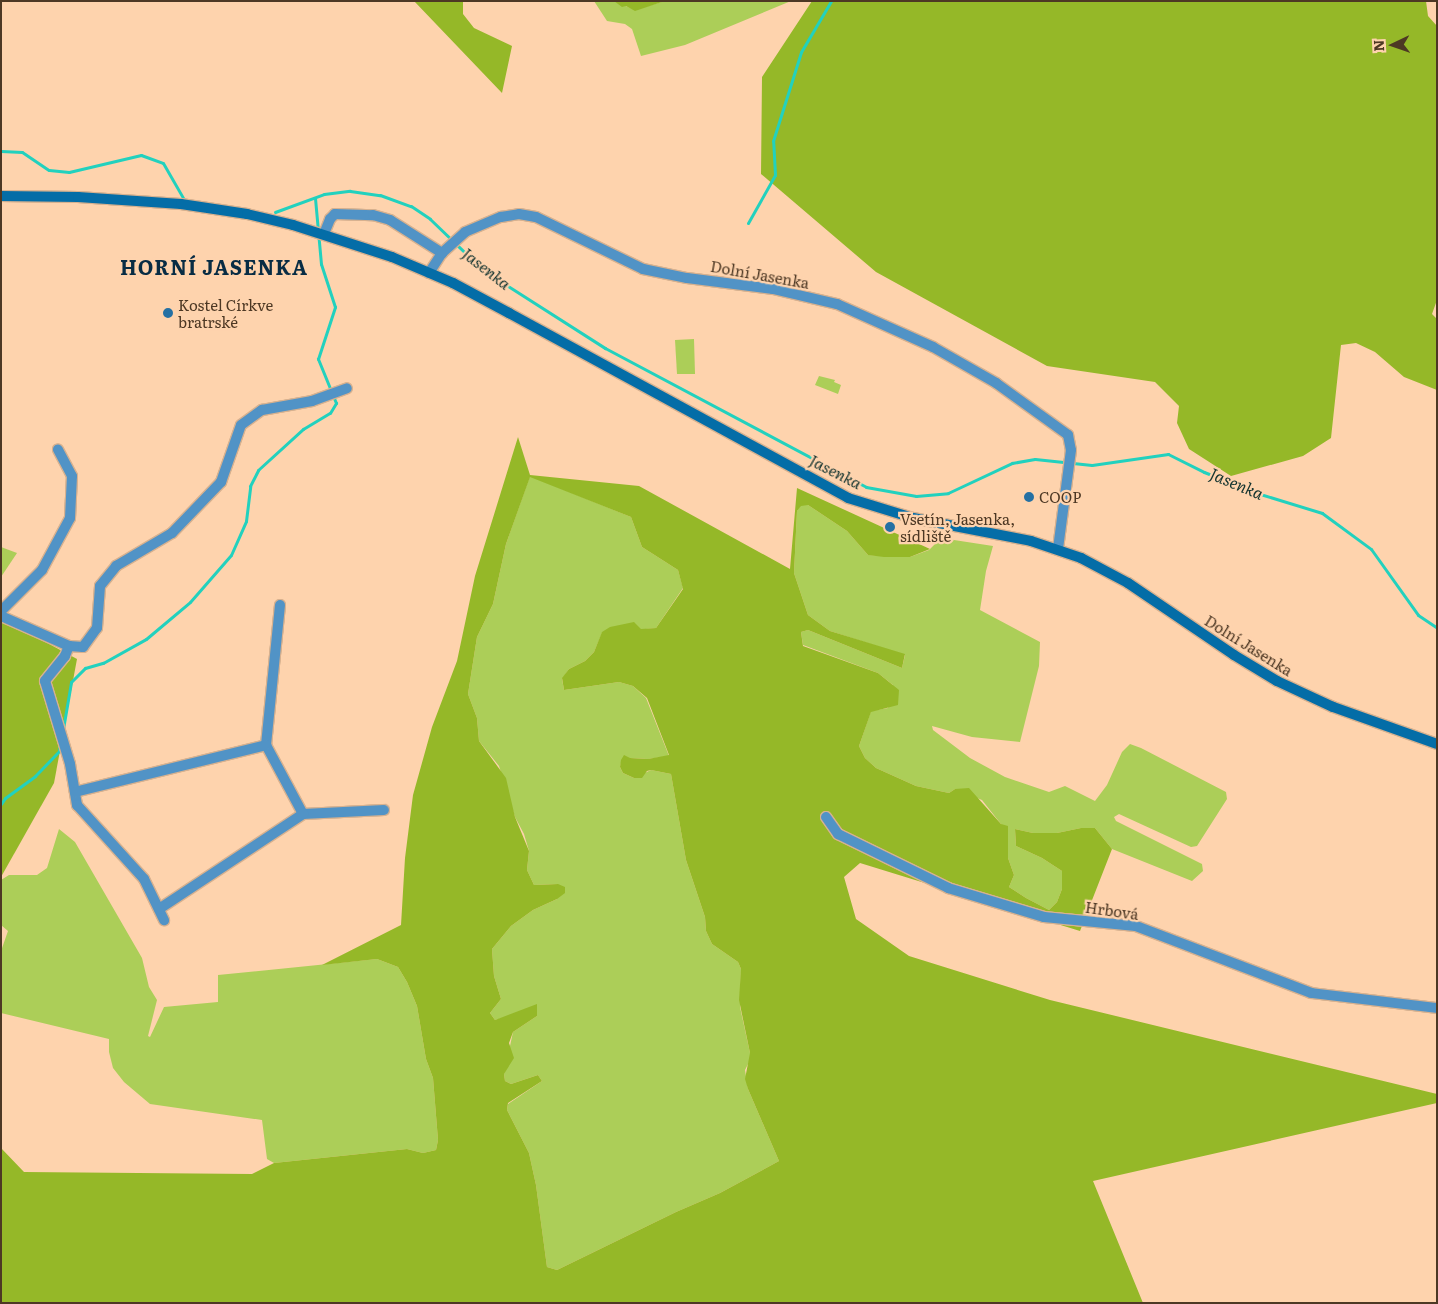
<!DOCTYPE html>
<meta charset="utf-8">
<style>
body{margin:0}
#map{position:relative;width:1438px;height:1304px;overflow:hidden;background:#fed3ad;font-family:Literata,serif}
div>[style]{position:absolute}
.green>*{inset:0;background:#acce58}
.forest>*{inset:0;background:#95b828}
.stream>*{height:3px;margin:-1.5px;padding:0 1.5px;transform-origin:1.5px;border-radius:1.5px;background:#22d1be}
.roads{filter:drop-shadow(1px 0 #d7b18f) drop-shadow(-1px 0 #d7b18f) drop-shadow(0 1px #d7b18f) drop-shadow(0 -1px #d7b18f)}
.street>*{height:10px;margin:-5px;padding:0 5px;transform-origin:5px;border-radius:5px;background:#5193c6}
.secondary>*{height:10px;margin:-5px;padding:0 5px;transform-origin:5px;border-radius:5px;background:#046da7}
.dots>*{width:14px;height:14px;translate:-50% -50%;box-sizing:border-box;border:2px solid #fed3ad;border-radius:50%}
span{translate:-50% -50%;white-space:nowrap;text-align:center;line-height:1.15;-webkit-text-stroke:4.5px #fed3ad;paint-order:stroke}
.street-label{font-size:15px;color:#4d3824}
.poi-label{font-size:15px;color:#4d3824}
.left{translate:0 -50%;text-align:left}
.water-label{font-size:16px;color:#13332f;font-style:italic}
.district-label{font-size:20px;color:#082c44;font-weight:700;letter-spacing:1px}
.frame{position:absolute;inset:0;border:2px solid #4d3824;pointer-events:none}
.north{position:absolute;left:1368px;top:20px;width:50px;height:50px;-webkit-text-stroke:4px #fed3ad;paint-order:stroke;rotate:267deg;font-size:14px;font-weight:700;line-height:20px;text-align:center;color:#4d3824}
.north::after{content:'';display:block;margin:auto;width:18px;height:22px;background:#4d3824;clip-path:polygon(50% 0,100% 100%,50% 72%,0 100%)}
</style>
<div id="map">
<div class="green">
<div style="clip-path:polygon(594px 1px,614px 1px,635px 10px,665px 1px,791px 1px,685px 45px,641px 56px,632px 29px,625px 24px,607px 21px)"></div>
<div style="clip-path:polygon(694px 339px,695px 374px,677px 374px,675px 340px)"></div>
<div style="clip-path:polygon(819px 376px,835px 380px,834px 382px,841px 385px,838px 394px,815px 385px)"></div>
<div style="clip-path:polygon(530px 476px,631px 517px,642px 547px,678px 570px,683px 588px,656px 628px,602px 633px,594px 652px,585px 661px,569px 669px,562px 679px,564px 690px,619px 682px,633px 686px,646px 698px,669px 756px,648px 759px,630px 758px,621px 763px,620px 767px,623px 773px,634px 778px,651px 770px,671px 774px,686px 860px,705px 917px,706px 931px,712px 944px,738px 962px,741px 969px,740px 1007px,750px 1053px,750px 1060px,745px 1070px,748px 1089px,779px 1161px,720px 1193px,676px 1212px,557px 1270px,547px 1267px,536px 1185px,529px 1153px,507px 1110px,508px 1104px,542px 1081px,538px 1075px,511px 1084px,505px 1081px,504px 1074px,513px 1032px,537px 1016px,506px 1017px,495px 1020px,490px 1013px,501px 999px,494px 976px,492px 949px,511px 926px,533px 910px,557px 899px,558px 884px,534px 885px,527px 870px,529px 851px,524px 834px,515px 817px,499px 766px,479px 741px,477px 718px,468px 694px,477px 637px,493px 604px,506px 544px)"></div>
<div style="clip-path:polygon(801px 505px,808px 505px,847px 531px,868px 555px,910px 557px,929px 550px,941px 538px,993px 546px,986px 571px,980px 610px,1040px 642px,1039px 666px,1020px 742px,972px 737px,932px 726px,933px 730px,970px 758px,1005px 777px,1049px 792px,1065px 786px,1095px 801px,1107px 785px,1122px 752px,1130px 744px,1141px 748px,1226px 792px,1227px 799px,1197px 846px,1191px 847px,1119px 814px,1114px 817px,1116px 821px,1202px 864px,1203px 871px,1192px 881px,1112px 849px,1095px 828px,1081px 828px,1057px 833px,1033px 833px,1015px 829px,1016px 846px,1042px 858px,1062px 871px,1062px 889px,1057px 902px,1049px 910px,1026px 898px,1009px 887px,1014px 875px,1008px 858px,1007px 839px,1001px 824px,982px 800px,955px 789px,949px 793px,916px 786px,876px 768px,865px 758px,859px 746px,868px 720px,871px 711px,888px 708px,893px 685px,878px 673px,803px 645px,801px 632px,808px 630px,902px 668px,905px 655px,830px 631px,808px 615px,794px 573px,797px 511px)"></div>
<div style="clip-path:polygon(1px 547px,17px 553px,1px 577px)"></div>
<div style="clip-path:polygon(59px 829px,75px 842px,142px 958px,149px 987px,157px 1000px,148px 1036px,150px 1037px,164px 1007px,218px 1002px,218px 975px,377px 959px,398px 967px,407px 982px,417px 1006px,426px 1059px,433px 1078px,438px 1140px,436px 1150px,423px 1153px,407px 1149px,274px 1163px,267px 1159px,262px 1120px,150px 1104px,124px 1082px,113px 1068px,109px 1052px,109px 1039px,1px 1013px,1px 951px,8px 931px,1px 925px,1px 880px,9px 875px,37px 875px,47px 868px)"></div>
</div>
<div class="forest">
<div style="clip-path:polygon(414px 1px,463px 1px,463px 14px,474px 28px,512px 46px,502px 93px)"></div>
<div style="clip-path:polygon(614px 1px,665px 1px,635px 11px,626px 6px,622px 7px)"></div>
<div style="clip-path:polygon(812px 1px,1426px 1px,1428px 16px,1437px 26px,1437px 300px,1432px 314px,1437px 319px,1437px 390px,1404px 377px,1375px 352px,1356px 343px,1341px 345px,1331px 438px,1303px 456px,1231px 476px,1189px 449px,1177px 423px,1179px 406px,1155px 382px,1047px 366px,876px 272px,761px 174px,762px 77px)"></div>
<div style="clip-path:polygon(evenodd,518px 437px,530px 475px,639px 486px,790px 569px,797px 488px,930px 549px,910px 557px,884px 557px,868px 555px,847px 531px,808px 505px,801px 506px,797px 511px,794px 573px,808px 615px,830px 631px,905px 654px,902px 668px,808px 630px,801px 632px,803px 646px,878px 673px,899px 690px,898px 705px,871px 712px,859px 746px,865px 758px,876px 768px,916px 786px,949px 793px,955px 789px,969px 788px,1001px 824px,1008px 826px,1008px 858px,1014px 875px,1009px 887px,1026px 898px,1049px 910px,1057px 902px,1062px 889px,1062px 871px,1042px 858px,1016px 846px,1015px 829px,1033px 833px,1057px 833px,1081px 828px,1095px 828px,1112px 849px,1080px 931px,860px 863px,844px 877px,856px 919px,909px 956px,1050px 1000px,1437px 1094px,1437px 1103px,1093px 1181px,1143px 1303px,1px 1303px,1px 1148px,24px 1172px,252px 1174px,274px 1163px,407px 1149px,423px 1153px,436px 1150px,438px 1140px,433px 1078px,426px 1059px,417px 1006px,407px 982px,398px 967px,377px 959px,322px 965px,401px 925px,405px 858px,413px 795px,432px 727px,457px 661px,475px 576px,518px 437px,530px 477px,631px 517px,642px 547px,678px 570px,683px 589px,656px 628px,641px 629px,634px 622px,610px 627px,602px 632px,594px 652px,585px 661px,569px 669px,562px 678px,564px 690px,619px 682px,633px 686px,647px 698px,669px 755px,648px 759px,630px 758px,624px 755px,621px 760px,620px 767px,623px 773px,634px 778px,642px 778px,647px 771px,651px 770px,671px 774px,686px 860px,705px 917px,706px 931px,712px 944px,738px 962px,741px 969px,739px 1000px,750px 1053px,745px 1079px,748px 1089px,779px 1161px,720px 1193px,676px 1212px,557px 1270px,547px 1267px,536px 1185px,529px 1153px,507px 1110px,508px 1103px,542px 1081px,538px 1075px,511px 1084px,505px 1081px,504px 1074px,514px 1058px,509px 1043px,513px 1032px,537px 1016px,537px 1004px,495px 1020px,490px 1013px,501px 999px,494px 976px,492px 949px,511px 926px,533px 910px,557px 899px,565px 893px,565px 887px,558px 884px,534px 885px,527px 870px,529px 851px,515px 817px,506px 778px,479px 741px,477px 718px,468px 694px,477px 637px,493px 604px,506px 544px,530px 477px)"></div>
<div style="clip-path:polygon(1px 618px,77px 659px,54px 783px,1px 877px)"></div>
</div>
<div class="stream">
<div style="left:1px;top:151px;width:21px;rotate:3deg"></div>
<div style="left:22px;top:152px;width:32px;rotate:34deg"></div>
<div style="left:49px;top:170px;width:20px;rotate:6deg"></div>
<div style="left:69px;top:172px;width:74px;rotate:-13.3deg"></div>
<div style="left:141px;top:155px;width:23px;rotate:20deg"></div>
<div style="left:163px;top:163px;width:46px;rotate:60.1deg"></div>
<div style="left:275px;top:212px;width:52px;rotate:-20.2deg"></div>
<div style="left:324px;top:194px;width:26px;rotate:-7deg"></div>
<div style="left:350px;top:191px;width:30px;rotate:8deg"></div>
<div style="left:380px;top:195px;width:33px;rotate:20deg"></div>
<div style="left:411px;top:206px;width:23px;rotate:34deg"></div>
<div style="left:430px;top:219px;width:74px;rotate:43.9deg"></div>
<div style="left:483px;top:270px;width:145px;rotate:32.6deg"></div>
<div style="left:605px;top:348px;width:296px;rotate:28deg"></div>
<div style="left:866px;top:487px;width:51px;rotate:10.2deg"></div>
<div style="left:916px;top:496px;width:32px;rotate:-5deg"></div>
<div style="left:948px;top:493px;width:71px;rotate:-25.1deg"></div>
<div style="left:1012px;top:463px;width:23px;rotate:-10deg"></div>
<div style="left:1035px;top:459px;width:57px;rotate:6deg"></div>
<div style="left:1092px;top:465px;width:77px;rotate:-8.2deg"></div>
<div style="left:1168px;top:454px;width:40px;rotate:26.6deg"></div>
<div style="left:1204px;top:472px;width:60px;rotate:21.4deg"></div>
<div style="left:1260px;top:494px;width:65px;rotate:17deg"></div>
<div style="left:1322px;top:513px;width:61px;rotate:36.3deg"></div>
<div style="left:1371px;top:549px;width:81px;rotate:54.5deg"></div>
<div style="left:1418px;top:615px;width:23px;rotate:34deg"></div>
<div style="left:748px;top:223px;width:55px;rotate:-60.6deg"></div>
<div style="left:775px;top:175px;width:34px;rotate:-93deg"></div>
<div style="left:773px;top:141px;width:93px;rotate:-72.5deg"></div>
<div style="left:801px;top:52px;width:59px;rotate:-59.5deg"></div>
<div style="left:63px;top:729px;width:48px;rotate:-80.3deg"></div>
<div style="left:71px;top:682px;width:20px;rotate:-45deg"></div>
<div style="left:85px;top:668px;width:19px;rotate:-16deg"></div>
<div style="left:103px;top:663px;width:49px;rotate:-29.2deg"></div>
<div style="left:146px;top:639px;width:57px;rotate:-40.1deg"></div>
<div style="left:190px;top:602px;width:62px;rotate:-48.9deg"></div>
<div style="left:231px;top:555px;width:37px;rotate:-66deg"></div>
<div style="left:246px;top:521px;width:35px;rotate:-83deg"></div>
<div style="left:250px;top:486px;width:18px;rotate:-63deg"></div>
<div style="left:258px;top:470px;width:61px;rotate:-42.3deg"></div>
<div style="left:303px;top:429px;width:31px;rotate:-31deg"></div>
<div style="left:330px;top:413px;width:12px;rotate:-59deg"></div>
<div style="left:336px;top:403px;width:48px;rotate:-112.2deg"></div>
<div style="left:318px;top:359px;width:55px;rotate:-71.9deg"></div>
<div style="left:335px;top:307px;width:45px;rotate:-108deg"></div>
<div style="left:321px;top:264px;width:66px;rotate:-95.2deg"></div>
<div style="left:1px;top:804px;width:7px;rotate:-56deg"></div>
<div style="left:5px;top:798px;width:37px;rotate:-36deg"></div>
<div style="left:35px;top:776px;width:35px;rotate:-46deg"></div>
<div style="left:59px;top:751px;width:8px;rotate:-83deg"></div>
</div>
<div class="roads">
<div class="street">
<div style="left:324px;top:234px;width:16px;rotate:-68deg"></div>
<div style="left:330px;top:219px;width:7px;rotate:-45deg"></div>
<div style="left:335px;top:214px;width:38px;rotate:2deg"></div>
<div style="left:373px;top:215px;width:18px;rotate:16deg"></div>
<div style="left:390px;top:220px;width:62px;rotate:32.4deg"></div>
<div style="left:429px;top:273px;width:24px;rotate:-57deg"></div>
<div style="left:442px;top:253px;width:31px;rotate:-42deg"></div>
<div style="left:465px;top:232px;width:39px;rotate:-23deg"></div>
<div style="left:501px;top:217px;width:18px;rotate:-9deg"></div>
<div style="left:519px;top:214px;width:17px;rotate:10deg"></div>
<div style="left:536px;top:217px;width:119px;rotate:25.9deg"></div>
<div style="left:643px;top:269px;width:45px;rotate:11.6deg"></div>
<div style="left:687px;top:278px;width:87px;rotate:7.3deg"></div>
<div style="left:773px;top:289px;width:66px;rotate:13.2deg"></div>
<div style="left:837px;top:304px;width:105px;rotate:24.1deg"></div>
<div style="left:933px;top:347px;width:73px;rotate:29.7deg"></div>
<div style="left:996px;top:383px;width:89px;rotate:35.8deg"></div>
<div style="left:1068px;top:435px;width:15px;rotate:79deg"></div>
<div style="left:1071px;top:450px;width:100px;rotate:97.5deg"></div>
<div style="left:280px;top:605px;width:141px;rotate:95.7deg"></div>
<div style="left:266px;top:745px;width:78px;rotate:61.8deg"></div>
<div style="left:303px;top:814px;width:81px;rotate:-2.8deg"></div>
<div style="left:1px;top:611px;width:58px;rotate:-45deg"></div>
<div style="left:42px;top:570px;width:59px;rotate:-61.7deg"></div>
<div style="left:70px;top:518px;width:42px;rotate:-87.3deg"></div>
<div style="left:72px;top:476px;width:30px;rotate:-118deg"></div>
<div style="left:1px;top:616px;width:74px;rotate:23.8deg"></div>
<div style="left:69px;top:646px;width:11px;rotate:112deg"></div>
<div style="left:65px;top:656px;width:32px;rotate:129deg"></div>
<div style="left:45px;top:681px;width:87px;rotate:73.2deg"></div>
<div style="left:70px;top:764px;width:42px;rotate:80.3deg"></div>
<div style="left:77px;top:805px;width:100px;rotate:47.8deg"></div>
<div style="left:144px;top:879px;width:46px;rotate:64deg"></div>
<div style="left:69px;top:646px;width:14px;rotate:4deg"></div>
<div style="left:83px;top:647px;width:24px;rotate:-54deg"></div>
<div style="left:97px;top:628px;width:42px;rotate:-85.9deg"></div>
<div style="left:100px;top:586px;width:26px;rotate:-51deg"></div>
<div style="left:116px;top:566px;width:65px;rotate:-30.5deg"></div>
<div style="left:172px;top:533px;width:71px;rotate:-46.1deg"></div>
<div style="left:221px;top:482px;width:60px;rotate:-70.7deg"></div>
<div style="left:241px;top:425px;width:26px;rotate:-36deg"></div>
<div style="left:262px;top:410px;width:51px;rotate:-10.2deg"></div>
<div style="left:312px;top:401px;width:37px;rotate:-20deg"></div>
<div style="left:75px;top:792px;width:197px;rotate:-13.8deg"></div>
<div style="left:826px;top:817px;width:21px;rotate:55deg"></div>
<div style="left:838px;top:834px;width:123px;rotate:26.1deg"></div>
<div style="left:948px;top:888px;width:100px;rotate:16.8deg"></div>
<div style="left:1044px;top:917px;width:92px;rotate:5.6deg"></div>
<div style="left:1136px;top:926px;width:187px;rotate:20.9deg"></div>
<div style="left:1311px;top:993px;width:127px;rotate:6.8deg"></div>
<div style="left:159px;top:909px;width:173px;rotate:-33.4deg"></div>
</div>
<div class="secondary">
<div style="left:1px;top:196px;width:77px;rotate:0.7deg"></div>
<div style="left:78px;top:197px;width:103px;rotate:3.9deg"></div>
<div style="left:181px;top:204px;width:67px;rotate:8.6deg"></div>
<div style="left:247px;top:214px;width:47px;rotate:13.4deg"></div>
<div style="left:293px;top:225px;width:104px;rotate:17.9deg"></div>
<div style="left:392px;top:257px;width:66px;rotate:23.1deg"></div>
<div style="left:453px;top:283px;width:64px;rotate:28.2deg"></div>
<div style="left:509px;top:313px;width:386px;rotate:28.6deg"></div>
<div style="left:848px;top:498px;width:68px;rotate:17.1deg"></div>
<div style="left:913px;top:518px;width:120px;rotate:11deg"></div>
<div style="left:1031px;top:541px;width:53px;rotate:18.8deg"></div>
<div style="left:1081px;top:558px;width:53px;rotate:28deg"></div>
<div style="left:1128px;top:583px;width:128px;rotate:34.2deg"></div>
<div style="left:1234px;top:655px;width:50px;rotate:31.2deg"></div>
<div style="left:1277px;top:681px;width:62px;rotate:24.9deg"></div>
<div style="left:1333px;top:707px;width:110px;rotate:19.6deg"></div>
</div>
</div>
<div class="dots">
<div style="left:168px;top:313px;background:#2570a3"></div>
<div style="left:1029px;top:497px;background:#2570a3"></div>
<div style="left:890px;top:527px;background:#2570a3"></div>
</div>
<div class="street-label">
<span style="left:760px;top:274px;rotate:10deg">Dolní Jasenka</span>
<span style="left:1249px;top:645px;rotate:32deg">Dolní Jasenka</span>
<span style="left:1112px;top:910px;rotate:8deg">Hrbová</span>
</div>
<div class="poi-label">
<span class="left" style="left:178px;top:313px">Kostel Církve<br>bratrské</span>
<span class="left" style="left:1039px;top:497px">COOP</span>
<span class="left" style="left:900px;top:527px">Vsetín, Jasenka,<br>sídliště</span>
</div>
<div class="water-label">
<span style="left:487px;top:268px;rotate:38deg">Jasenka</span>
<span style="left:836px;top:471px;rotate:27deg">Jasenka</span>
<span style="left:1237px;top:483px;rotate:23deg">Jasenka</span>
</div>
<div class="district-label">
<span style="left:214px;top:266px">HORNÍ JASENKA</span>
</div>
<div class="frame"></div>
<div class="north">N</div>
</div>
